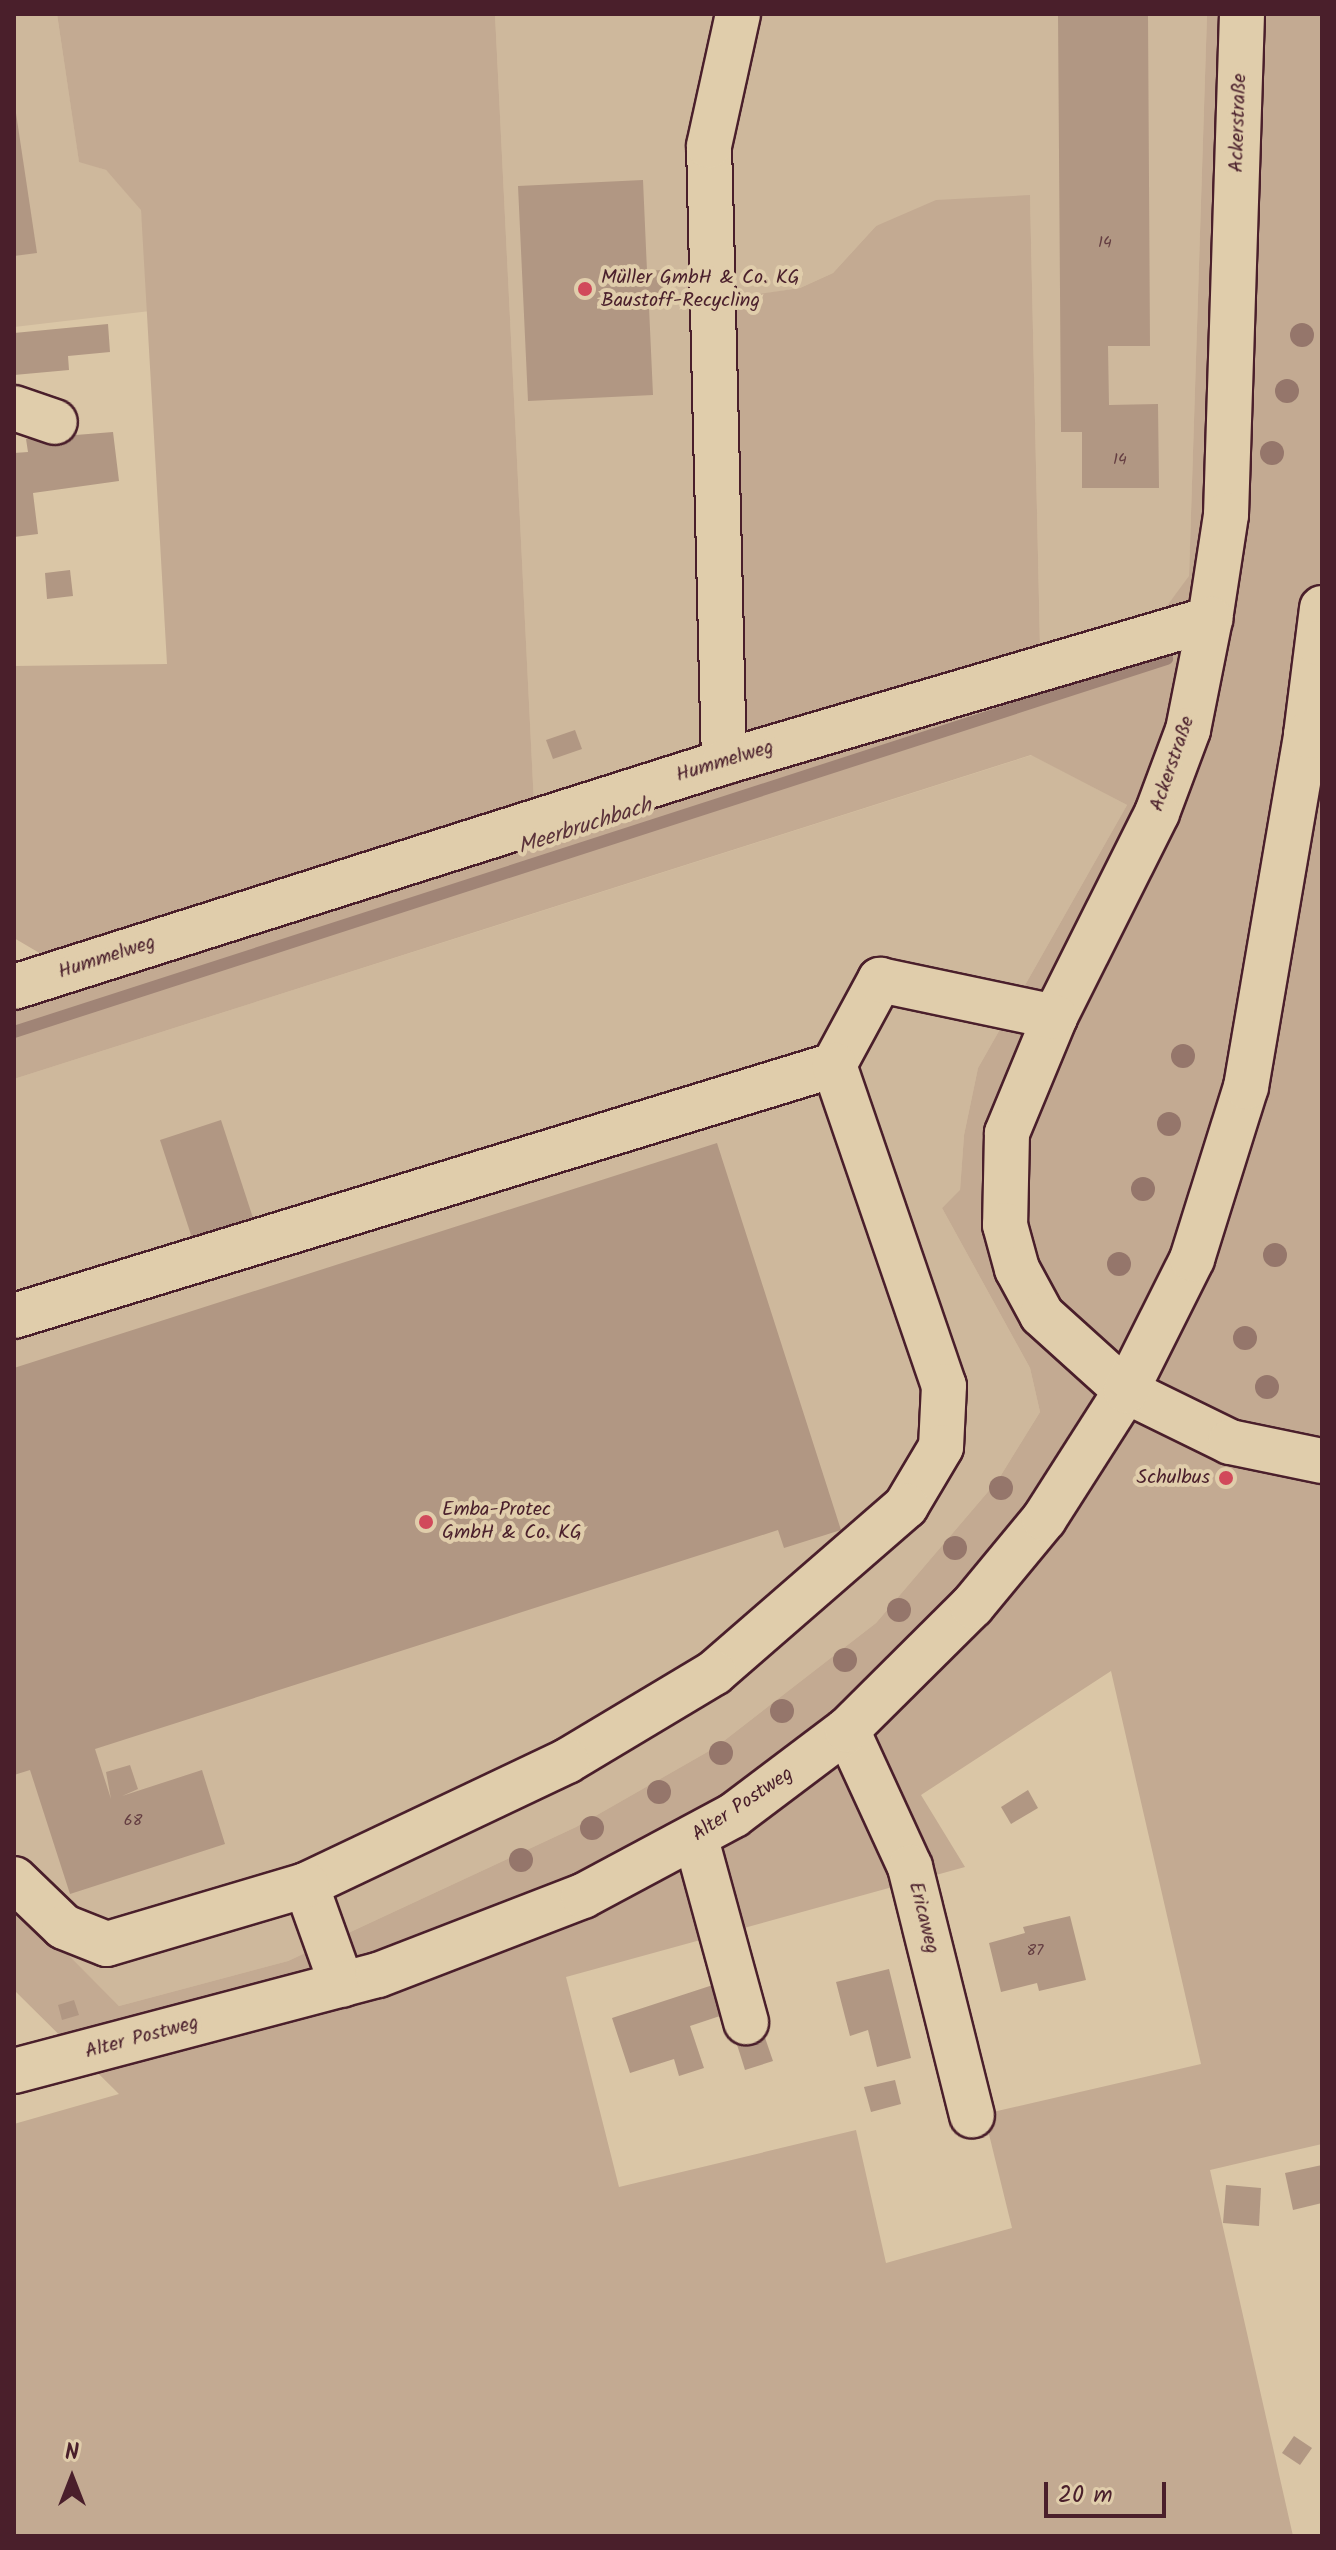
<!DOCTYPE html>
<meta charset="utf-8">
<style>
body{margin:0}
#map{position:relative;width:1336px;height:2550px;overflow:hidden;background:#dac6a6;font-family:Kalam,sans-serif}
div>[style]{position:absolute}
.built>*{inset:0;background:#ceb89c}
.green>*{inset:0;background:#c3aa92}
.stream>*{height:12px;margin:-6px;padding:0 6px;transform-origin:6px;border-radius:6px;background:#a08476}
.building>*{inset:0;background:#b19783}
.roads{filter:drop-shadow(2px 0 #4a1f2b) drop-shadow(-2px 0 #4a1f2b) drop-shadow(0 2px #4a1f2b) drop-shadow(0 -2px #4a1f2b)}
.minor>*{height:44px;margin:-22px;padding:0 22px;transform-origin:22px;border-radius:22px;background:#e0cdab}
.major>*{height:44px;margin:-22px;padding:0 22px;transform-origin:22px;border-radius:22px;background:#e0cdab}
.highway>*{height:44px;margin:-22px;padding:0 22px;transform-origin:22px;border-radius:22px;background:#e0cdab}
.trees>*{width:24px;height:24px;margin:-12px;border-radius:50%;background:#95766b}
.dots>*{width:22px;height:22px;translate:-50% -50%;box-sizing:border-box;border:4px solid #e0cdab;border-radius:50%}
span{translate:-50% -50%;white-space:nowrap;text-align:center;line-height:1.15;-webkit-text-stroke:8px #e0cdab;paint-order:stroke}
.number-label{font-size:16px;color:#643d41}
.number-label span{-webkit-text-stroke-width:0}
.street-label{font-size:20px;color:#4a1f2b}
.poi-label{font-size:20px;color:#4a1f2b}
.left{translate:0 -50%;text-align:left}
.right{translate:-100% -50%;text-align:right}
.water-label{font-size:22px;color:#5b333a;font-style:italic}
.frame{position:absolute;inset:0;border:16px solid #4a1f2b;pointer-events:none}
.north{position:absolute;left:32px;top:2438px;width:80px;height:80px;-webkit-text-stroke:6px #e0cdab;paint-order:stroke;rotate:0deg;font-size:22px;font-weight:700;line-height:32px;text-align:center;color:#4a1f2b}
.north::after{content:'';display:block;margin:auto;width:28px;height:36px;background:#4a1f2b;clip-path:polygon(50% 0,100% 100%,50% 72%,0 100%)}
.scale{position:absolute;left:1044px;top:2482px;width:122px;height:36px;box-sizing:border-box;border:4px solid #4a1f2b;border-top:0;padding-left:10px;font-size:24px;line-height:28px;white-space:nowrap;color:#4a1f2b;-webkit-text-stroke:6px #e0cdab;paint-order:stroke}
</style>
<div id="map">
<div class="built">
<div style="clip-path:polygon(14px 14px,57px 14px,79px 161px,106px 170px,141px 209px,150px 311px,14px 327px)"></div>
<div style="clip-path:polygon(495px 14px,1207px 14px,1189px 577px,1166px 607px,1040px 646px,1030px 196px,876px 226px,833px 273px,800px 288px,731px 299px,740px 734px,534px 805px)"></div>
<div style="clip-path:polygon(1032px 755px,1127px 805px,978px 1068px,964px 1135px,960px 1191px,942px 1208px,1030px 1368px,1040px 1412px,998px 1480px,876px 1623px,716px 1747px,576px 1827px,288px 1961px,119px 2006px,14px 1900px,14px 1079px)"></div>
</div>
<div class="green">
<div style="clip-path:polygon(evenodd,57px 14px,495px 14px,534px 804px,740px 734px,731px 298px,800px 288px,833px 273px,876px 226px,936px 200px,1030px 195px,1040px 646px,1166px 607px,1189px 576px,1207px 14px,1322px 14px,1322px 2144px,1210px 2170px,1293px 2536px,14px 2536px,14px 2124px,119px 2094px,14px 1990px,14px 1900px,119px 2006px,288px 1961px,576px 1827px,716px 1747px,876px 1623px,998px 1480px,1040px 1412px,1030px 1368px,942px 1208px,960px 1190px,964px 1135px,978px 1068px,1127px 805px,1031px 755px,14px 1079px,14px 975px,53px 961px,14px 938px,14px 666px,167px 664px,141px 210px,106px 170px,79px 162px,57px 14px,1111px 1671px,1201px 2064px,984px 2114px,1012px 2228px,886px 2263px,856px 2130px,619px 2187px,566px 1977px,965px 1867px,921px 1795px,1111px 1671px)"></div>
</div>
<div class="stream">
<div style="left:14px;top:1032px;width:1212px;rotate:-17.93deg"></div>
</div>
<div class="building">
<div style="clip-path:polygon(1058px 14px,1148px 14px,1150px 346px,1108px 346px,1109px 405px,1158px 404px,1159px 488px,1082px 488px,1082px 432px,1061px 432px)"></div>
<div style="clip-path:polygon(14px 100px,37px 253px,14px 256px)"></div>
<div style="clip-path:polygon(643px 180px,647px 271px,662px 270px,663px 289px,664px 306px,649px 307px,653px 395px,528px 401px,518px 186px)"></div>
<div style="clip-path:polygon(108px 324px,110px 352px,68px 356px,69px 370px,14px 375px,14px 333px)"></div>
<div style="clip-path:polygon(113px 432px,119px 481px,33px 493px,38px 534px,14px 537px,14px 453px,28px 452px,26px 439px)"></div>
<div style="clip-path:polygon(70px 570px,73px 596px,47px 599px,45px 573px)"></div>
<div style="clip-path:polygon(575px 730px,582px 749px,553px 759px,546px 740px)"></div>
<div style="clip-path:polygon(221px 1120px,254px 1221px,193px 1241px,160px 1140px)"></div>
<div style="clip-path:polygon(717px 1143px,841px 1530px,784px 1548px,778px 1530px,95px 1749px,111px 1799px,106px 1772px,130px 1765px,138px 1789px,122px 1796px,202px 1770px,225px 1844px,70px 1894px,30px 1770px,14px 1775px,14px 1368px)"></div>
<div style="clip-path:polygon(1028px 1790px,1038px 1808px,1011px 1824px,1001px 1807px)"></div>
<div style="clip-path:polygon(1070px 1916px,1086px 1980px,1039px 1991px,1037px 1983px,1001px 1992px,989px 1943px,1025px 1933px,1023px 1927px)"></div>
<div style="clip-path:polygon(889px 1969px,911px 2058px,877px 2067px,868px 2030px,850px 2036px,836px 1982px)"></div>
<div style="clip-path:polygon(719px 1983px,729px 2013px,690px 2026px,704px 2068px,679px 2076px,674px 2059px,630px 2073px,612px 2018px)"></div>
<div style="clip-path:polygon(74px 2000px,79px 2015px,62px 2020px,58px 2005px)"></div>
<div style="clip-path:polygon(761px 2026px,773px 2061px,745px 2070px,734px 2035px)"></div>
<div style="clip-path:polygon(895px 2080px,901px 2104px,871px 2112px,864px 2087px)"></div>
<div style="clip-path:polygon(1322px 2165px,1322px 2203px,1293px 2210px,1285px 2173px)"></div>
<div style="clip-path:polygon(1226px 2185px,1261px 2188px,1259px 2226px,1223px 2223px)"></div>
<div style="clip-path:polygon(1294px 2436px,1312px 2448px,1300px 2465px,1282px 2453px)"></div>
</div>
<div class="roads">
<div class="minor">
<div style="left:1242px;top:14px;width:501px;rotate:91.83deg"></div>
<div style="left:1226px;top:515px;width:105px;rotate:98.7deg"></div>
<div style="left:1210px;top:619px;width:113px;rotate:101.2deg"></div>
<div style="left:1188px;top:730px;width:89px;rotate:110.5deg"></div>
<div style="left:1157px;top:813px;width:228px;rotate:116.6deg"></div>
<div style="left:1055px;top:1017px;width:126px;rotate:112.5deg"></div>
<div style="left:1007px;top:1133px;width:92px;rotate:91.2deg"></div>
<div style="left:1005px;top:1225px;width:46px;rotate:74.7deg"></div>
<div style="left:1017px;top:1269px;width:52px;rotate:61.5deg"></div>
<div style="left:1042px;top:1315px;width:113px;rotate:42.1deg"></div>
<div style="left:1126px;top:1391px;width:116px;rotate:26.1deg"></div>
<div style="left:1230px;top:1442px;width:94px;rotate:11.7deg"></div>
<div style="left:14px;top:408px;width:43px;rotate:18.9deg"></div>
<div style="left:724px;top:762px;width:616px;rotate:-91.39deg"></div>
<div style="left:709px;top:146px;width:135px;rotate:-77.6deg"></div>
<div style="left:14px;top:987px;width:745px;rotate:-17.58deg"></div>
<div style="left:724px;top:762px;width:507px;rotate:-16.4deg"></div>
<div style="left:834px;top:1065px;width:97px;rotate:-61.6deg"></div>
<div style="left:880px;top:980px;width:179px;rotate:11.9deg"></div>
<div style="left:14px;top:1316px;width:858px;rotate:-17.02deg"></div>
<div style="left:834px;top:1065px;width:339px;rotate:71.1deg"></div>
<div style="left:944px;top:1386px;width:61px;rotate:92.8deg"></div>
<div style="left:941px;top:1447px;width:69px;rotate:120.7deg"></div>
<div style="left:906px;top:1506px;width:254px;rotate:139deg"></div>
<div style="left:714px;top:1673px;width:171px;rotate:149.1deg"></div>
<div style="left:567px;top:1761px;width:289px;rotate:154.6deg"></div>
<div style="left:306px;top:1885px;width:106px;rotate:70.2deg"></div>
<div style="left:847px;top:1730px;width:151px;rotate:65.3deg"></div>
<div style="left:910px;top:1867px;width:256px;rotate:76deg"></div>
<div style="left:696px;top:1839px;width:190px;rotate:74.7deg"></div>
<div style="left:14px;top:1879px;width:69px;rotate:43.8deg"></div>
<div style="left:64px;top:1927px;width:46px;rotate:21.6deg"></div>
<div style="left:107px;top:1944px;width:208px;rotate:-16.5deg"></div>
<div style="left:14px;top:2071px;width:376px;rotate:-14.8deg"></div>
<div style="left:378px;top:1975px;width:220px;rotate:-21.1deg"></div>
<div style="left:583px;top:1896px;width:171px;rotate:-28.2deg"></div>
<div style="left:734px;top:1815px;width:141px;rotate:-37deg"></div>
<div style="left:847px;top:1730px;width:176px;rotate:-44.8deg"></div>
<div style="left:972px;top:1606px;width:113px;rotate:-50.4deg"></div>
<div style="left:1044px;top:1519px;width:152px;rotate:-57.4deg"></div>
<div style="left:1126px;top:1391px;width:148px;rotate:-63.4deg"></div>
<div style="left:1192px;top:1259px;width:180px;rotate:-72.6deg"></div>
<div style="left:1246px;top:1087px;width:357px;rotate:-80.3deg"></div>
</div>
<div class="major">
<div style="left:1306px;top:735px;width:128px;rotate:-82.8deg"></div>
</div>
<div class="highway">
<div style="left:1318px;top:643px;width:4px;rotate:14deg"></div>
<div style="left:1306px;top:735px;width:16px;rotate:4deg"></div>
</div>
</div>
<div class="trees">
<div style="left:1302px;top:335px"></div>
<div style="left:1287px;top:391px"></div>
<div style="left:1272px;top:453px"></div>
<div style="left:1183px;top:1056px"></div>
<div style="left:1169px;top:1124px"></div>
<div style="left:1143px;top:1189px"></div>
<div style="left:1275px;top:1255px"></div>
<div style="left:1119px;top:1264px"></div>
<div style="left:1245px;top:1338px"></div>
<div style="left:1267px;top:1387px"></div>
<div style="left:1001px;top:1488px"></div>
<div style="left:955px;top:1548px"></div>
<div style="left:899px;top:1610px"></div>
<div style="left:845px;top:1660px"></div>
<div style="left:782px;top:1711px"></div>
<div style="left:721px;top:1753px"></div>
<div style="left:659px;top:1792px"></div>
<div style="left:592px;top:1828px"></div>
<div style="left:521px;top:1860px"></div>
</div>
<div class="dots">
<div style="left:585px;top:289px;background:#d1495b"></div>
<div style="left:1226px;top:1478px;background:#d1495b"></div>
<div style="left:426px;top:1522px;background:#d1495b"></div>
</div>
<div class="number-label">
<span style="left:1105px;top:243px">14</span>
<span style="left:1120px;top:460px">14</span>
<span style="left:133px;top:1821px">68</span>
<span style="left:1035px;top:1951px">87</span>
</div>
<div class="street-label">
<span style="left:1239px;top:123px;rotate:-88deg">Ackerstraße</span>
<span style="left:725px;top:762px;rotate:-17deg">Hummelweg</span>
<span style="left:1173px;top:764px;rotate:-71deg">Ackerstraße</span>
<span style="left:107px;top:958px;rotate:-18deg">Hummelweg</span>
<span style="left:743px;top:1805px;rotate:-34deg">Alter Postweg</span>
<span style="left:923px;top:1918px;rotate:76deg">Ericaweg</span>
<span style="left:142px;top:2038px;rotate:-15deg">Alter Postweg</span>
</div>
<div class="poi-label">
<span class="left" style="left:601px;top:290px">Müller GmbH &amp; Co. KG<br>Baustoff-Recycling</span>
<span class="right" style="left:1210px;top:1478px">Schulbus</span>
<span class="left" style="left:442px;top:1522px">Emba-Protec<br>GmbH &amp; Co. KG</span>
</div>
<div class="water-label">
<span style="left:585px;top:827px;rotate:-18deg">Meerbruchbach</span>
</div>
<div class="frame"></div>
<div class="north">N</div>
<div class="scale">20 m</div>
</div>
